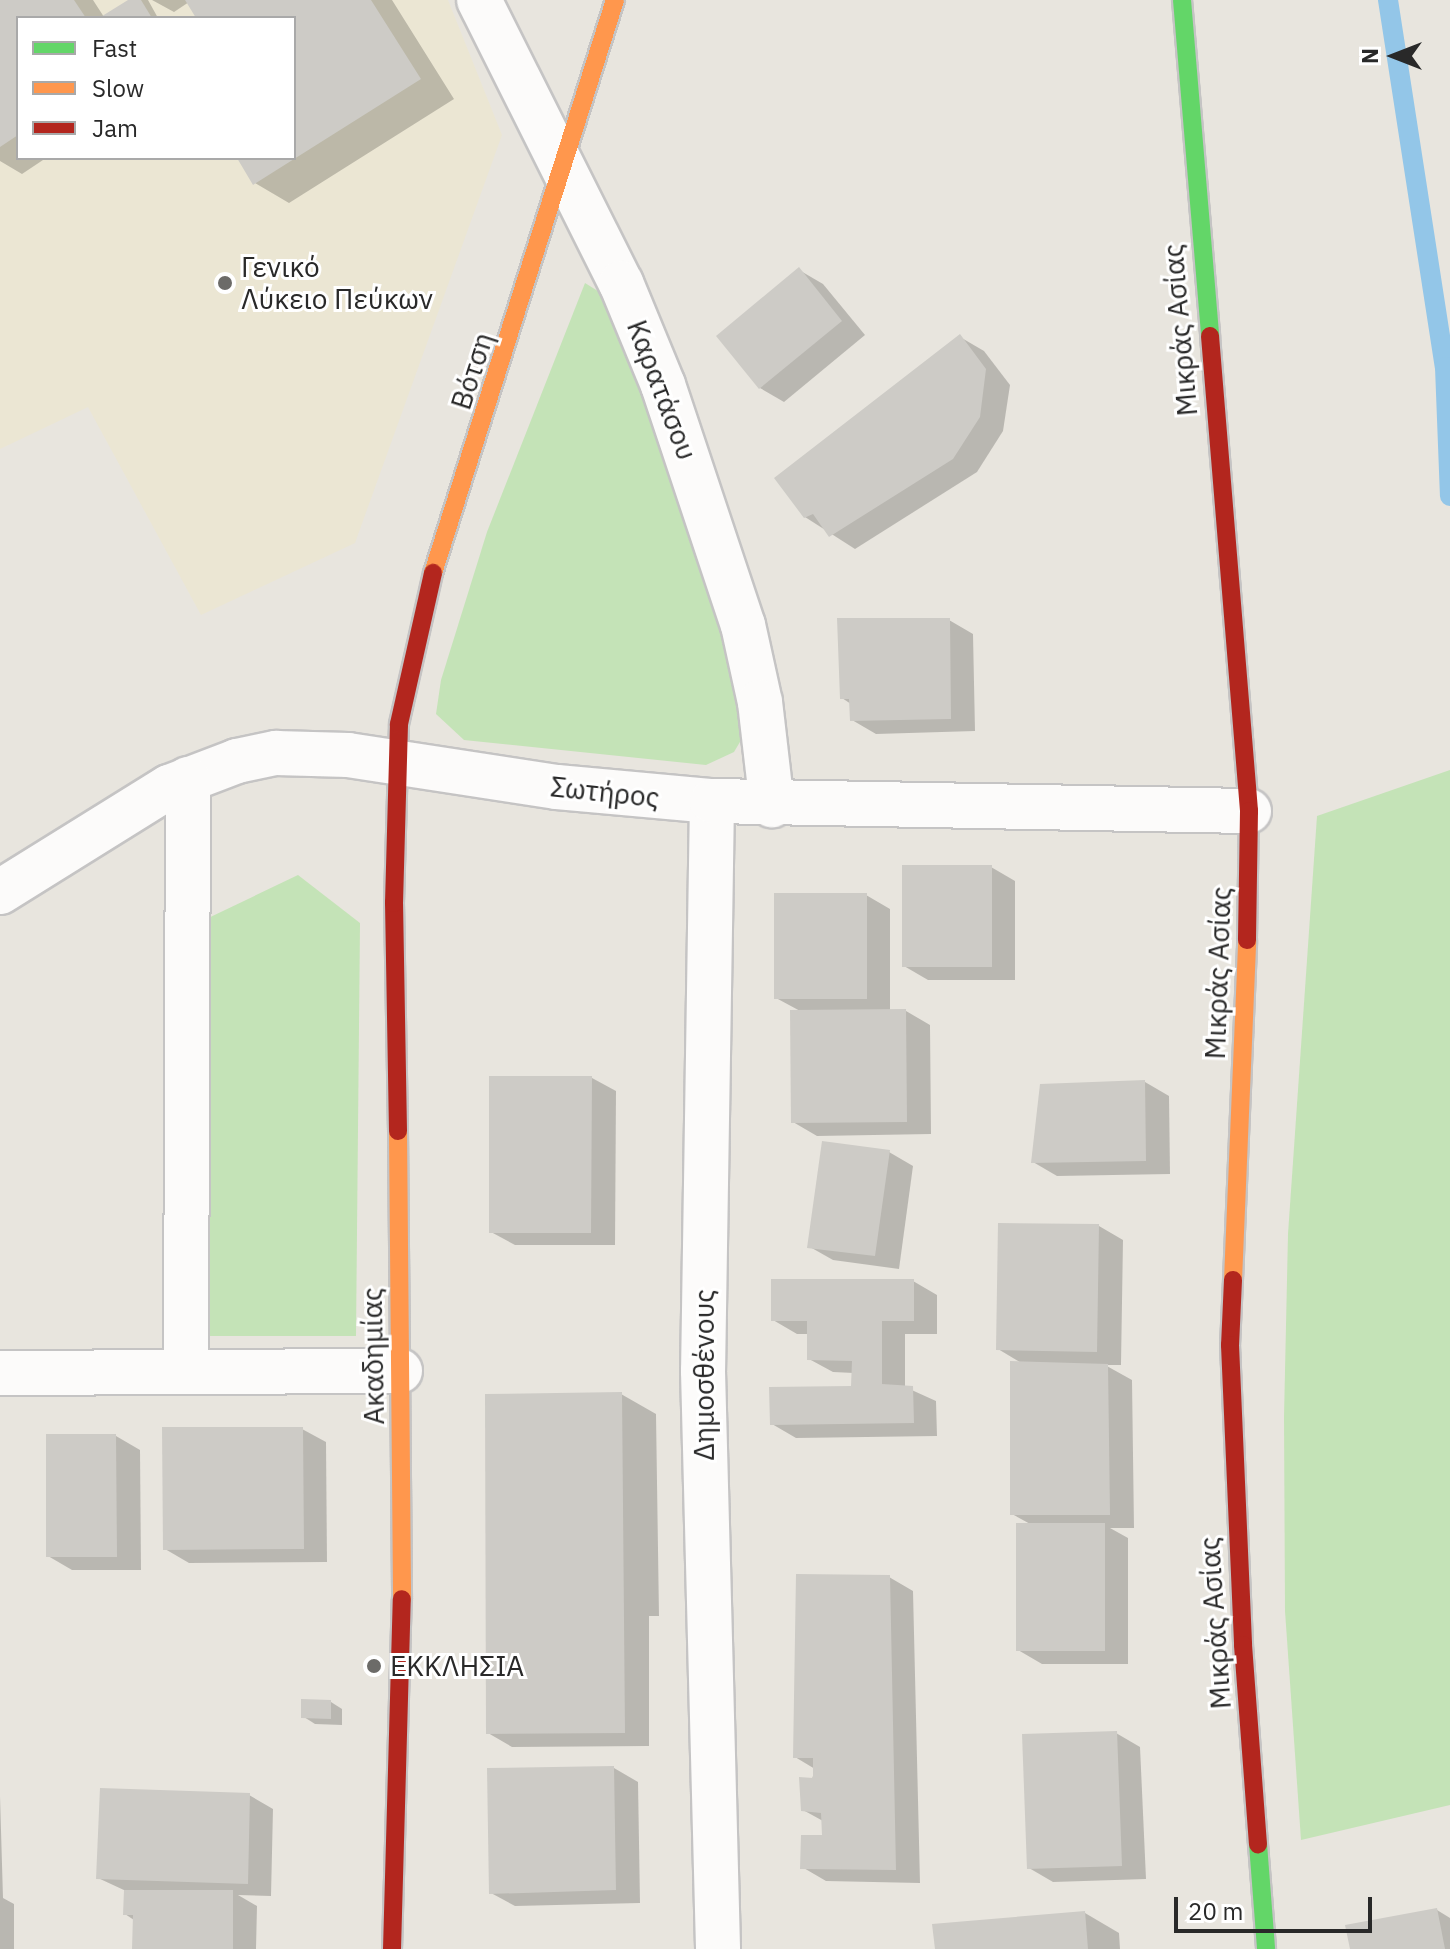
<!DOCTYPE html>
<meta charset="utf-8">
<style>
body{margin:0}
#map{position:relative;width:1450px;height:1949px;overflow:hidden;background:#e8e5de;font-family:"IBM Plex Sans",sans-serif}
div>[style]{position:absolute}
.education>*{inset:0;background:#ebe6d3}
.green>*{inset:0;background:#c4e3b7}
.shadow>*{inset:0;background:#0003}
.stream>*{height:20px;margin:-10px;padding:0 10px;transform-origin:10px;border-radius:10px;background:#93c6e8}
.building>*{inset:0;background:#cdcbc6}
.roads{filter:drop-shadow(2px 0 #c5c4c4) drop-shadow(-2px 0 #c5c4c4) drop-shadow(0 2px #c5c4c4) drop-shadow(0 -2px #c5c4c4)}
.street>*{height:44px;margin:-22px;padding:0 22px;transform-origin:22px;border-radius:22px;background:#fcfbfa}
.fast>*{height:18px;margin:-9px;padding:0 9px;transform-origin:9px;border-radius:9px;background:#63d668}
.slow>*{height:18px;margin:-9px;padding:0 9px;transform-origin:9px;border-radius:9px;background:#ff974d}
.jam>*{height:18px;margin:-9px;padding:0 9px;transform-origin:9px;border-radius:9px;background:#b3261e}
.dots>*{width:22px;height:22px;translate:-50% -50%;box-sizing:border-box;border:4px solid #fff;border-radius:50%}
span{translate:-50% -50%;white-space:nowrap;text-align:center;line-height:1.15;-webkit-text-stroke:6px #fff;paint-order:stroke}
.poi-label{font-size:28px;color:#292929}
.left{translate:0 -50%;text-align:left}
.street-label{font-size:28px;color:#292929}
.legend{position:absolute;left:16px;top:16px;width:280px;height:144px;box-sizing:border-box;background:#fff;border:2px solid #a9a9a9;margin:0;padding:10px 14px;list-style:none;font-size:24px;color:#292929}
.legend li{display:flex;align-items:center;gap:16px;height:40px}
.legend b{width:40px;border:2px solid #a9a9a9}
.north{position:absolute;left:1354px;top:16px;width:80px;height:80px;-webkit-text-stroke:6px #fff;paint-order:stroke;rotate:270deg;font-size:22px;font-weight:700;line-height:32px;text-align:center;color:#292929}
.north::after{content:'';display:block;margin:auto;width:28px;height:36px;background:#292929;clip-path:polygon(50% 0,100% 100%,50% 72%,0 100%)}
.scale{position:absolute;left:1174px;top:1897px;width:198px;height:36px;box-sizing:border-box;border:4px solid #292929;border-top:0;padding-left:10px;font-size:24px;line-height:28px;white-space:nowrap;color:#292929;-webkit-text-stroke:6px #fff;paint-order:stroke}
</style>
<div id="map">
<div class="education">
<div style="clip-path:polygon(evenodd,0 0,448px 0,502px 135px,355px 543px,201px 615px,88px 407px,0 449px,0 0,18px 18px,294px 18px,294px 158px,18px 158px,18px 18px)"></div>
</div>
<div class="green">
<div style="clip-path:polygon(585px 283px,609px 298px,699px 540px,750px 725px,734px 752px,706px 765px,464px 740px,436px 714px,441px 680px,487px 532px)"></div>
<div style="clip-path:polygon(1450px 770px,1450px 1805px,1301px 1840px,1285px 1611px,1284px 1417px,1288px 1234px,1317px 816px)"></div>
<div style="clip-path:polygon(298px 875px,360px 923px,356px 1336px,198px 1336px,202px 921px)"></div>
</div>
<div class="shadow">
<div style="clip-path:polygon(0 0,93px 0,104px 17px,132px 0,148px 0,158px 18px,18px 18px,18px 158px,46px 158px,22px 174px,0 161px)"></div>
<div style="clip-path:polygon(152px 0,392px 0,454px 99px,289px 203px,255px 183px,239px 158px,294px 158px,294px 18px,198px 18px,189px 2px,174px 12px)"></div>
<div style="clip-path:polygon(799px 270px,823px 284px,865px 335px,784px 402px,760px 388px,719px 336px)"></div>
<div style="clip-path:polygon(960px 337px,984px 351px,1010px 385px,1003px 431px,977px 472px,855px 549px,805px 517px)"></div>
<div style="clip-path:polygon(949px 620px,973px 634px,975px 731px,876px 734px,852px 720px,851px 704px,842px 698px)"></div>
<div style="clip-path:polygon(991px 867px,1015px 881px,1015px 980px,928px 980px,904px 966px)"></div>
<div style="clip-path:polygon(866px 895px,890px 909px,890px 1011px,906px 1011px,930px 1025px,931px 1134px,817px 1136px,793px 1122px,802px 1012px,776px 998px)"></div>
<div style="clip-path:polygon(592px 1078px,616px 1091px,615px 1245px,515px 1245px,491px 1232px)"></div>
<div style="clip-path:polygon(1145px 1082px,1169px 1096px,1170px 1174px,1057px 1176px,1033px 1162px)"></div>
<div style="clip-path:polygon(889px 1152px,913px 1166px,899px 1269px,833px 1260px,810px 1247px)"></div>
<div style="clip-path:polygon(1099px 1226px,1123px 1240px,1121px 1365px,1105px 1365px,1132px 1380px,1134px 1528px,1110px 1528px,1128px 1538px,1128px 1664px,1042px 1664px,1018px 1650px,1032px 1525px,1012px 1514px,1023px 1364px,998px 1349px)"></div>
<div style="clip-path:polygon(913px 1281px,937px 1295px,937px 1334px,905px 1334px,905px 1387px,936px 1401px,937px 1436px,796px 1438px,772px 1424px,853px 1388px,854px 1373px,833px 1372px,809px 1359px,809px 1334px,797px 1334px,773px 1320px)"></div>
<div style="clip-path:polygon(621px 1394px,656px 1414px,659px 1616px,649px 1616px,649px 1746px,512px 1747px,488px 1733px)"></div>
<div style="clip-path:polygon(302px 1429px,326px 1442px,327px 1562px,189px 1563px,165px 1549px)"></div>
<div style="clip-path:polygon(116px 1436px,140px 1450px,141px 1570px,72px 1570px,48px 1556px)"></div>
<div style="clip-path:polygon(889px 1577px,913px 1591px,920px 1883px,826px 1881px,802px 1867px,824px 1837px,823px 1821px,803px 1810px,815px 1769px,795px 1757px)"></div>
<div style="clip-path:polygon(331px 1702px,342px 1709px,342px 1725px,315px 1724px,304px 1717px)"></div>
<div style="clip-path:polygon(1116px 1733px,1140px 1747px,1146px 1879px,1053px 1882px,1029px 1868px)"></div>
<div style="clip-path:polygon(614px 1768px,638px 1782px,640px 1903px,515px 1906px,491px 1893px)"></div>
<div style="clip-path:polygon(249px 1795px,273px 1809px,271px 1896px,238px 1895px,257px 1906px,256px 1949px,134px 1949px,134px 1920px,125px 1914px,126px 1891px,98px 1878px)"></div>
<div style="clip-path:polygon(0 1796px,3px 1898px,14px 1904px,14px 1949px,0 1949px)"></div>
<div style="clip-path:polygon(1437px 1910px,1450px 1918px,1450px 1949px,1352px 1949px)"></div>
<div style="clip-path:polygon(1085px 1913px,1119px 1933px,1120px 1949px,937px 1949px)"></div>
</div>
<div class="stream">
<div style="left:1388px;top:0;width:371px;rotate:81.2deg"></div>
<div style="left:1445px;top:367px;width:129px;rotate:87.8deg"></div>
</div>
<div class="building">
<div style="clip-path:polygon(0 0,74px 0,86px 18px,18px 18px,18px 135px,0 147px)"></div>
<div style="clip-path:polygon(128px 0,141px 0,152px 18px,99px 18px)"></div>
<div style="clip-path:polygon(185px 0,371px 0,421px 79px,253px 185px,237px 158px,294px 158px,294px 18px,196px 18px)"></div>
<div style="clip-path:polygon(799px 267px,842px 321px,759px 389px,716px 336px)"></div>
<div style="clip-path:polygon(960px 334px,986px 369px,980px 417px,953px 459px,829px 537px,813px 514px,804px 518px,774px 478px)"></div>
<div style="clip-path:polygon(837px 618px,950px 618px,951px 719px,850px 721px,849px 699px,840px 699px)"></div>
<div style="clip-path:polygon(902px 865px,992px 865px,992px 967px,902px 967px)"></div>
<div style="clip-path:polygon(774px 893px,867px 893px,867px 999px,774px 999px)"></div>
<div style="clip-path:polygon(906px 1009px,907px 1122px,791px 1123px,790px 1010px)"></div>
<div style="clip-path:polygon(489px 1076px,592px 1076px,591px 1233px,489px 1233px)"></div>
<div style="clip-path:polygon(1145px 1080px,1146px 1161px,1031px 1163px,1040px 1084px)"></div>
<div style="clip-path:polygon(822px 1141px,890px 1150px,875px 1256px,807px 1248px)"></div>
<div style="clip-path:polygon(998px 1223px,1099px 1224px,1097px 1352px,996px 1350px)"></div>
<div style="clip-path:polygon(771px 1279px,914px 1279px,914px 1321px,882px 1321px,882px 1384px,913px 1386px,914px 1423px,770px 1425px,769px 1387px,851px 1386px,852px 1361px,807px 1360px,807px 1321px,771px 1321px)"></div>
<div style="clip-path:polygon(1010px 1361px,1108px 1364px,1110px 1515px,1010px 1515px)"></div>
<div style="clip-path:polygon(622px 1392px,625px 1733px,486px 1734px,485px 1394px)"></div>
<div style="clip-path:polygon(162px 1427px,303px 1427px,304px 1549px,163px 1550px)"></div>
<div style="clip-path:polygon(46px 1434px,116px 1434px,117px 1557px,46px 1557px)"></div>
<div style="clip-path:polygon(1016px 1523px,1105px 1523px,1105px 1651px,1016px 1651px)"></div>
<div style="clip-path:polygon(796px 1574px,890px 1575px,896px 1870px,800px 1869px,801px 1835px,822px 1835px,821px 1813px,801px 1811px,799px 1777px,813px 1778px,813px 1758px,793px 1758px)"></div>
<div style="clip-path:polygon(301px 1699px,331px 1700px,331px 1719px,301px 1718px)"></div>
<div style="clip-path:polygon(1117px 1731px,1122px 1866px,1027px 1869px,1022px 1734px)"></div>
<div style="clip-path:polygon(614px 1766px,616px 1890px,489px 1894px,487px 1768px)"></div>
<div style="clip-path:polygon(100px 1788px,250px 1793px,248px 1884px,96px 1879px)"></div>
<div style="clip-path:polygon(124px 1890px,233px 1890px,233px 1949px,132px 1949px,133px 1915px,123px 1915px)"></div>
<div style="clip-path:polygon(1437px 1908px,1445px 1949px,1350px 1949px,1345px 1925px)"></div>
<div style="clip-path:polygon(1085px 1911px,1088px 1949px,935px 1949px,932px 1924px)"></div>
</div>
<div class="roads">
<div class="street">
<div style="left:479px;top:0;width:317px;rotate:63.4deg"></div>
<div style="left:621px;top:283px;width:110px;rotate:67.6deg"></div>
<div style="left:663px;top:385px;width:253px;rotate:71.6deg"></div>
<div style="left:743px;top:625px;width:79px;rotate:77.6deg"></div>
<div style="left:760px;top:702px;width:104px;rotate:83.4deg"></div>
<div style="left:712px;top:801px;width:570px;rotate:90.9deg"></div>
<div style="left:703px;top:1371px;width:578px;rotate:88.51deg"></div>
<div style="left:0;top:892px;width:199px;rotate:-31.9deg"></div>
<div style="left:169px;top:787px;width:73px;rotate:-20.9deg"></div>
<div style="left:237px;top:761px;width:40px;rotate:-12deg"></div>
<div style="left:276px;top:753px;width:72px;rotate:1.6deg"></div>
<div style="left:348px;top:755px;width:211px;rotate:8.7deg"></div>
<div style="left:557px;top:787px;width:156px;rotate:5.2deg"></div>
<div style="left:712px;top:801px;width:537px;rotate:1.07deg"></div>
<div style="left:186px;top:1372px;width:593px;rotate:-89.81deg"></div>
<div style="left:0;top:1373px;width:400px;rotate:-0.3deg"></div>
</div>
<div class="fast">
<div style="left:1182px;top:0;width:337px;rotate:85.2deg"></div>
<div style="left:1258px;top:1844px;width:105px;rotate:85.6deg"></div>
</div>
<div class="slow">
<div style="left:433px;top:573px;width:601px;rotate:-72.38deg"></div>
<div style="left:398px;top:1131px;width:468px;rotate:89.5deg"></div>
<div style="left:1233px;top:1280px;width:340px;rotate:-87.6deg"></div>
</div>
<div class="jam">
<div style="left:1210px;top:336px;width:477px;rotate:85.3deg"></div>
<div style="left:1249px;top:811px;width:129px;rotate:90.9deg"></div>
<div style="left:398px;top:1131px;width:228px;rotate:-91deg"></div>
<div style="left:394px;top:903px;width:179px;rotate:-88.4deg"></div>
<div style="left:399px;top:724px;width:155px;rotate:-77.3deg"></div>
<div style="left:1233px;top:1280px;width:65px;rotate:92.6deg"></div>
<div style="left:1230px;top:1345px;width:300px;rotate:87.5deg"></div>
<div style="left:1243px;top:1645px;width:200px;rotate:85.7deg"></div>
<div style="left:392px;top:1949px;width:350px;rotate:-88.4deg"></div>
</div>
</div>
<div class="dots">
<div style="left:225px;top:283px;background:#6c6b68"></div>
<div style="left:374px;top:1666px;background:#6c6b68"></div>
</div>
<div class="poi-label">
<span class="left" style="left:241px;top:283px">Γενικό<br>Λύκειο Πεύκων</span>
<span class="left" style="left:390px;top:1666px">ΕΚΚΛΗΣΙΑ</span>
</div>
<div class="street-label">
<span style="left:1180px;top:330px;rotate:-95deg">Μικράς Ασίας</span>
<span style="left:472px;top:371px;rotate:-72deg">Βότση</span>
<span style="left:662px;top:390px;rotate:69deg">Καρατάσου</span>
<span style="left:605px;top:792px;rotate:6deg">Σωτήρος</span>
<span style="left:1218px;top:973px;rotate:-88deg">Μικράς Ασίας</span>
<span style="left:373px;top:1356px;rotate:-91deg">Ακαδημίας</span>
<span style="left:704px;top:1375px;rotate:-90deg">Δημοσθένους</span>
<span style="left:1215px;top:1623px;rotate:-94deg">Μικράς Ασίας</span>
</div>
<ul class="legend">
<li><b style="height:10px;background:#63d668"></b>Fast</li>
<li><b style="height:10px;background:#ff974d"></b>Slow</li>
<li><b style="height:10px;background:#b3261e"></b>Jam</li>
</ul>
<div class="north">N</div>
<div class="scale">20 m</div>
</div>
